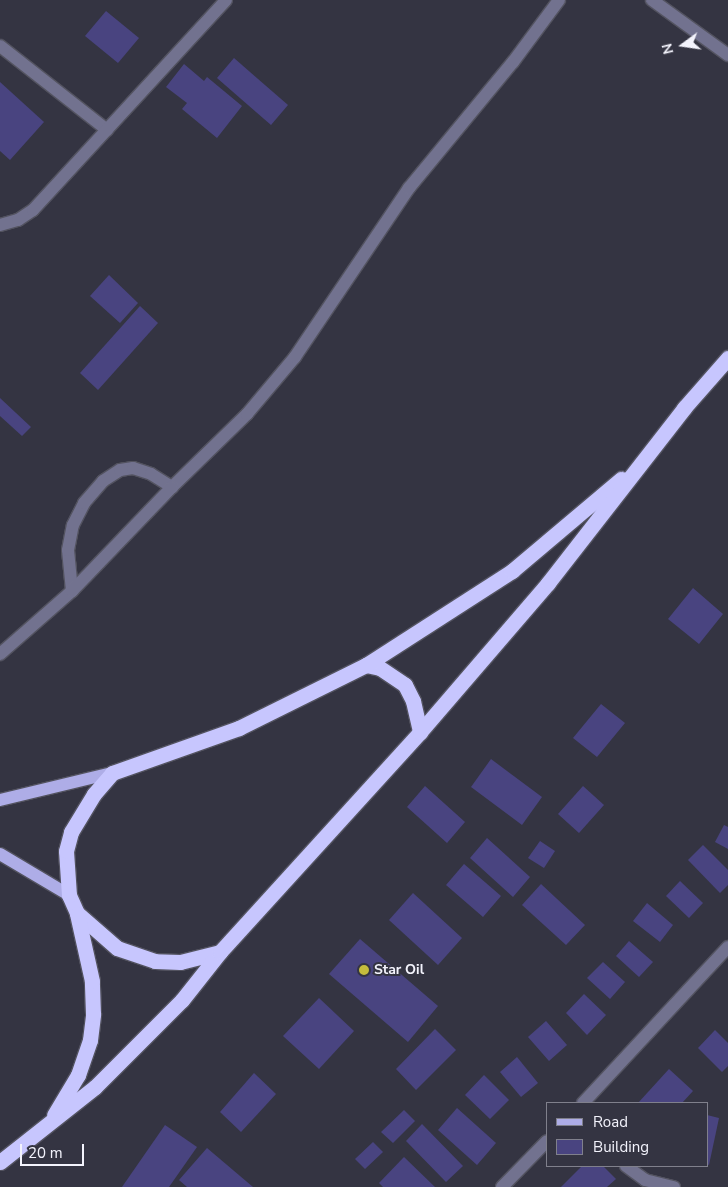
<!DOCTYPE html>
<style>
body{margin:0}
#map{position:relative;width:728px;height:1187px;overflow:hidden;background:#343442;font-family:"Nunito Sans",sans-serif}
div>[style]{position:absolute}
.building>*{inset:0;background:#494480}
.roads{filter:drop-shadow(1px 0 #535360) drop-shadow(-1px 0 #535360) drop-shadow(0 1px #535360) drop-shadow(0 -1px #535360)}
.minor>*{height:12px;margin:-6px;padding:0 6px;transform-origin:6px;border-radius:6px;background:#72728f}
.major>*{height:12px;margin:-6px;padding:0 6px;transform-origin:6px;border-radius:6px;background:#aeade7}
.highway>*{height:15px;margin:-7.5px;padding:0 7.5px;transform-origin:7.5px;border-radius:7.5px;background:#c7c6fe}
.dots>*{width:14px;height:14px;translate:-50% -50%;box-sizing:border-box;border:2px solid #343442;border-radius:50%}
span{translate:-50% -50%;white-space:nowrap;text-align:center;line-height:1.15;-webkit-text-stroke:4px #343442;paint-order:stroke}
.poi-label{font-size:14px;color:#f3f3fc;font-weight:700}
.left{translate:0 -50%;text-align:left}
.legend{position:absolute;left:546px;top:1102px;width:162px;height:65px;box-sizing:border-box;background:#343442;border:1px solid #80808c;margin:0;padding:6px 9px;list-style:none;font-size:15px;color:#f3f3fc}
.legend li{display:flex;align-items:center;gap:10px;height:25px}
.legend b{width:25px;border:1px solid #80808c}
.north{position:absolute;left:658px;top:20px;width:50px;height:50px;-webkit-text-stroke:4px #343442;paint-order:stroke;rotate:256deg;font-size:14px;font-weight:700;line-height:20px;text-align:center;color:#f3f3fc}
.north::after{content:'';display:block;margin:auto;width:18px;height:22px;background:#f3f3fc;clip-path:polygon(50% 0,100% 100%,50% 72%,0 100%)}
.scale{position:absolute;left:20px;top:1144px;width:64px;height:22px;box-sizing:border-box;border:2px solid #f3f3fc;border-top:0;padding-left:6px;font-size:15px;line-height:18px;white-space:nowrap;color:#f3f3fc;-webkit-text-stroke:4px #343442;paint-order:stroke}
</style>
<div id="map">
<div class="building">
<div style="clip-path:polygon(106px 11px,139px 38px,118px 63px,85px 36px)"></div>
<div style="clip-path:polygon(234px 58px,288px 105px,271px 125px,217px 78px)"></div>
<div style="clip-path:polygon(184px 64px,204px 81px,207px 77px,242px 106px,217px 138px,182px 109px,187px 103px,166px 87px)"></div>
<div style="clip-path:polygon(0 82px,44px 122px,10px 160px,0 151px)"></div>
<div style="clip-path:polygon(109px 275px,138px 303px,120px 323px,90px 296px)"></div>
<div style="clip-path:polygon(140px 306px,158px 323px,98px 390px,80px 373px)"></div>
<div style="clip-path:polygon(0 398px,31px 427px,22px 436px,0 416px)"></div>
<div style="clip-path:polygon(693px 588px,723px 614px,699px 644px,668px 619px)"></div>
<div style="clip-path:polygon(601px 704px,625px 723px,597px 757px,573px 738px)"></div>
<div style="clip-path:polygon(491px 759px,542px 797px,522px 825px,471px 787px)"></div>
<div style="clip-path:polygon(425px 786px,465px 822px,447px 843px,407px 807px)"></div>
<div style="clip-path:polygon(583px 786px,604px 805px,579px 833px,558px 814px)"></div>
<div style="clip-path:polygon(724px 825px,728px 827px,728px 849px,715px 842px)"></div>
<div style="clip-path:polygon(487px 838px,530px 877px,513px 897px,470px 858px)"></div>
<div style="clip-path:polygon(540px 841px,555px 851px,544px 868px,528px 858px)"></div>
<div style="clip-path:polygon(703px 845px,728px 870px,728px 885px,720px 893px,688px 860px)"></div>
<div style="clip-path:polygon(464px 864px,501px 896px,483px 917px,446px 885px)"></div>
<div style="clip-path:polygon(680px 881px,703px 903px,689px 918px,666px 896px)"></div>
<div style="clip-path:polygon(541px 884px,585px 925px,566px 945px,522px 905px)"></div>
<div style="clip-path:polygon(413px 893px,462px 938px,438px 965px,389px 920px)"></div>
<div style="clip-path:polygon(647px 903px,673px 925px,660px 942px,633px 921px)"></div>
<div style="clip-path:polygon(360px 939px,438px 1006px,408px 1042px,329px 974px)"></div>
<div style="clip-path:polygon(629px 941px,653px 962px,639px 977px,616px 956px)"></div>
<div style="clip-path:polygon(603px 962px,625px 982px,610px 999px,587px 978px)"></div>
<div style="clip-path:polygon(584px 994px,606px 1015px,587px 1035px,566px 1013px)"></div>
<div style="clip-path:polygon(319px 998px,354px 1031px,319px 1069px,283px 1036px)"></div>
<div style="clip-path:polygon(546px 1021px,567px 1045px,549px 1061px,528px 1037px)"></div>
<div style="clip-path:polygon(435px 1029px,456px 1050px,416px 1090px,396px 1069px)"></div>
<div style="clip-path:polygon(715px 1030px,728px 1043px,728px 1066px,722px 1072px,698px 1048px)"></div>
<div style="clip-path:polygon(517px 1057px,538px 1083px,521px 1097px,500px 1072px)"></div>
<div style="clip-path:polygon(669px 1069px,693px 1091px,682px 1103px,638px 1103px)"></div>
<div style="clip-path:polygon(254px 1073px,276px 1094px,241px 1132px,220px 1112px)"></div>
<div style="clip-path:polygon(484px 1075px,509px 1100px,490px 1119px,465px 1095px)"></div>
<div style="clip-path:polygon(457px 1108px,496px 1143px,477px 1165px,438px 1130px)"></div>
<div style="clip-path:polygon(404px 1110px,415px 1121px,393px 1143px,381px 1132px)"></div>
<div style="clip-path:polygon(707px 1115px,719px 1118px,709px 1165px,707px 1164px)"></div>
<div style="clip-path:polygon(422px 1124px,463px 1166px,446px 1182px,406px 1141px)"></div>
<div style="clip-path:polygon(165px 1125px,197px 1147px,169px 1187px,122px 1187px)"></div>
<div style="clip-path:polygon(373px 1142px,383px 1152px,365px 1169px,355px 1159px)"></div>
<div style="clip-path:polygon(207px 1148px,253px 1187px,187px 1187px,179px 1180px)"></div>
<div style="clip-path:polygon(404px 1157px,435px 1187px,383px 1187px,379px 1183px)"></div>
<div style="clip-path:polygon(582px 1166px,603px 1166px,616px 1179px,607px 1187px,561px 1187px)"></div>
</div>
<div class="roads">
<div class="minor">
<div style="left:652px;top:0;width:94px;rotate:35.9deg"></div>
<div style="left:0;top:46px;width:136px;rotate:38.1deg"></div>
<div style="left:0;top:225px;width:19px;rotate:-16deg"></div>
<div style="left:18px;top:220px;width:18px;rotate:-34deg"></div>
<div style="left:33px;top:210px;width:285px;rotate:-47.4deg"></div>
<div style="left:72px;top:591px;width:41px;rotate:-95.6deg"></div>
<div style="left:68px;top:550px;width:25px;rotate:-79deg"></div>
<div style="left:73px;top:525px;width:25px;rotate:-63deg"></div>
<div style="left:84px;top:503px;width:29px;rotate:-49deg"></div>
<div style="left:103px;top:481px;width:20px;rotate:-33deg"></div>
<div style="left:120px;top:470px;width:13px;rotate:-9deg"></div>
<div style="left:133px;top:468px;width:19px;rotate:18deg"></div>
<div style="left:151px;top:474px;width:25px;rotate:32deg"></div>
<div style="left:172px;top:487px;width:105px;rotate:-44.2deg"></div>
<div style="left:247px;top:414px;width:75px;rotate:-49.9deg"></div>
<div style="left:295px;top:357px;width:204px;rotate:-56deg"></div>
<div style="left:409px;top:188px;width:163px;rotate:-50.5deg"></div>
<div style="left:513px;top:62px;width:77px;rotate:-53.4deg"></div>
<div style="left:0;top:654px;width:96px;rotate:-41.2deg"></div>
<div style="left:72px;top:591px;width:144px;rotate:-46.1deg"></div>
<div style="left:583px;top:1103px;width:213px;rotate:-47.1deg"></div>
<div style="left:626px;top:1166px;width:24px;rotate:36deg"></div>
<div style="left:645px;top:1180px;width:30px;rotate:14deg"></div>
<div style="left:502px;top:1187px;width:64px;rotate:-45.6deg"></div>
</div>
<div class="major">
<div style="left:0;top:800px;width:115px;rotate:-13.6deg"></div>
<div style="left:0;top:854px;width:80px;rotate:30.7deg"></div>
</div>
<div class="highway">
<div style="left:366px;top:665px;width:14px;rotate:12deg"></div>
<div style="left:380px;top:668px;width:30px;rotate:34deg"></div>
<div style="left:405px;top:685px;width:18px;rotate:63deg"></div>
<div style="left:413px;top:701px;width:32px;rotate:77deg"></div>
<div style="left:220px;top:952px;width:41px;rotate:166deg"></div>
<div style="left:180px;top:962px;width:25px;rotate:-178deg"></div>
<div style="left:155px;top:961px;width:40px;rotate:-161.1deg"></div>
<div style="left:117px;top:948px;width:53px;rotate:-138.8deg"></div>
<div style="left:77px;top:913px;width:20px;rotate:-114deg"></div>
<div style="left:69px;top:895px;width:44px;rotate:-93.9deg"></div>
<div style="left:66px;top:851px;width:20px;rotate:-75deg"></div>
<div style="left:71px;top:832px;width:44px;rotate:-58.8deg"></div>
<div style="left:94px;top:794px;width:28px;rotate:-49deg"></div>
<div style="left:112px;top:773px;width:135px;rotate:-19.5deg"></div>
<div style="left:239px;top:728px;width:142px;rotate:-26.4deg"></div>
<div style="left:366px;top:665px;width:174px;rotate:-32.8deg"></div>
<div style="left:512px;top:571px;width:143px;rotate:-40.2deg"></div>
<div style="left:54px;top:1115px;width:47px;rotate:-59deg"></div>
<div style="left:78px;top:1075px;width:37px;rotate:-71deg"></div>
<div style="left:90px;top:1040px;width:26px;rotate:-83deg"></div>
<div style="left:93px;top:1014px;width:33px;rotate:-92deg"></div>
<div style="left:92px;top:981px;width:69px;rotate:-102.6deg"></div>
<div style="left:0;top:1162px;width:121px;rotate:-38.3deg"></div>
<div style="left:95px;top:1087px;width:123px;rotate:-45deg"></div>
<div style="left:182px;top:1000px;width:61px;rotate:-51.6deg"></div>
<div style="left:220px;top:952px;width:297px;rotate:-47.7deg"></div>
<div style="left:420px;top:732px;width:196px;rotate:-49.3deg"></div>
<div style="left:548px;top:583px;width:222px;rotate:-52.1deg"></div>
<div style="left:684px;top:408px;width:67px;rotate:-48.7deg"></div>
</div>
</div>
<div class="dots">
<div style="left:364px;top:970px;background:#c5bc3d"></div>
</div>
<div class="poi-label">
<span class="left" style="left:374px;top:970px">Star Oil</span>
</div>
<ul class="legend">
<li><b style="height:6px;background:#aeade7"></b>Road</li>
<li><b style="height:14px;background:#494480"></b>Building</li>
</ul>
<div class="north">N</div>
<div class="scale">20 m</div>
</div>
